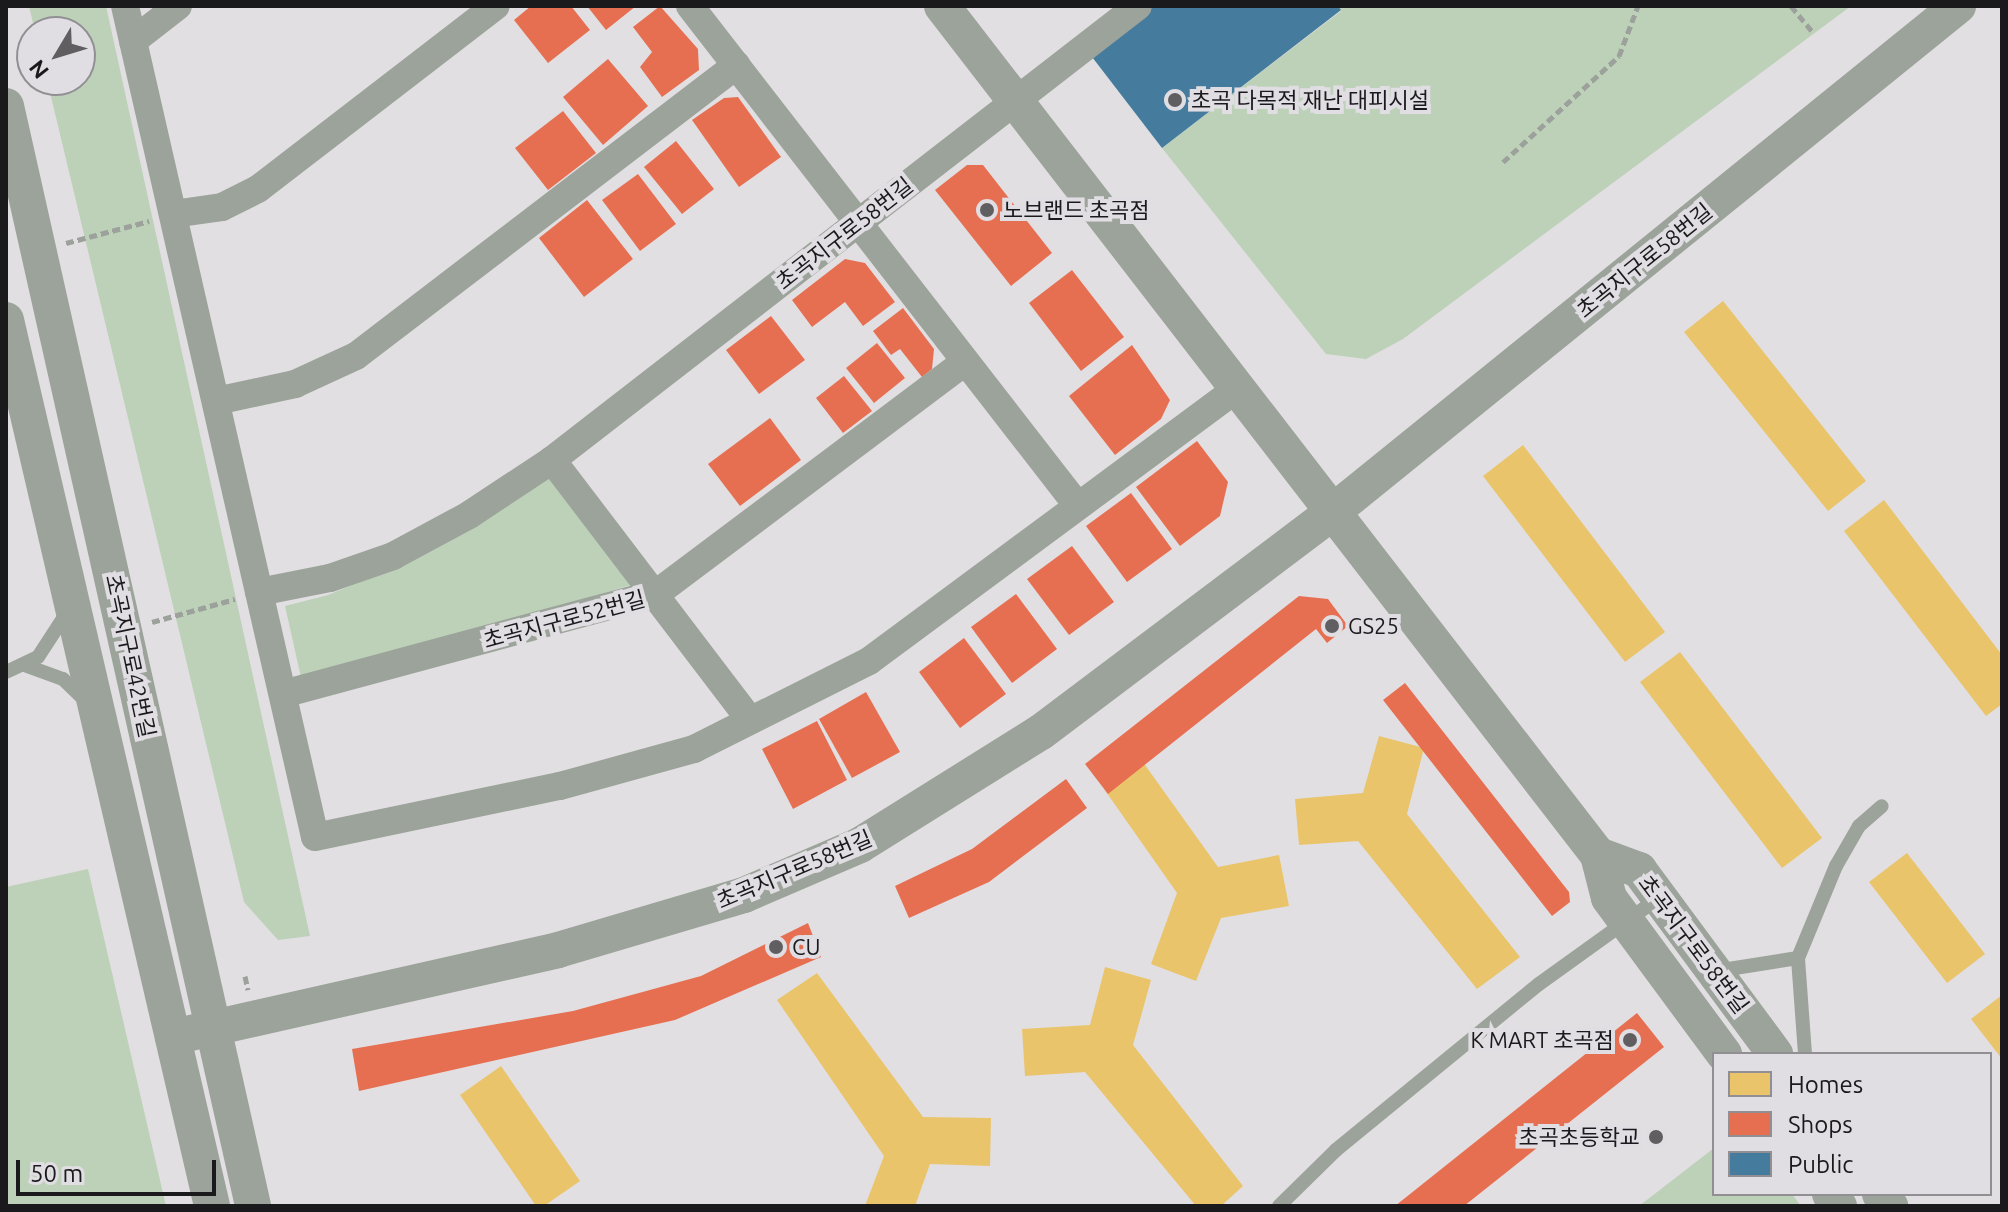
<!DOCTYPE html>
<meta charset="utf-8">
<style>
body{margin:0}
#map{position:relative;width:2008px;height:1212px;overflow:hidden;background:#e1dfe2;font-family:Ubuntu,"Noto Sans KR",sans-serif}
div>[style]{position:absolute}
.green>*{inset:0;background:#bdd1b9}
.homes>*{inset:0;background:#e9c46a}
.shops>*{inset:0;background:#e76f51}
.public>*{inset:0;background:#457b9d}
.path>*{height:5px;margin-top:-2.5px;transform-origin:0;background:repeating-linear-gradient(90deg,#9da19c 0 8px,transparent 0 12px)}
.service>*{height:14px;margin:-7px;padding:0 7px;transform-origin:7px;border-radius:7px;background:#9ca39a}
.minor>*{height:28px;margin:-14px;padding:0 14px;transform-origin:14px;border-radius:14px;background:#9ca39a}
.tertiary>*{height:36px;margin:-18px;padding:0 18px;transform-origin:18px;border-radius:18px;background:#9ca39a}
.dots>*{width:22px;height:22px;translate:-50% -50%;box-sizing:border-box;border:4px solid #e1dee3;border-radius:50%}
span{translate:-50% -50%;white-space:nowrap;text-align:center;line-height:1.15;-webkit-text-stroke:8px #e1dee3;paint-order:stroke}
.poi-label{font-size:22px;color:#1a191b}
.left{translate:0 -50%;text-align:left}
.right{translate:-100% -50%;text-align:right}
.street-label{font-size:22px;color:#1a191b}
.frame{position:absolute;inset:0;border:8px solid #1a191b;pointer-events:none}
.legend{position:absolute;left:1712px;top:1052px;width:280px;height:144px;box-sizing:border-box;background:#e1dee3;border:2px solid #918f93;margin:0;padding:10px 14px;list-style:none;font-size:24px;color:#1a191b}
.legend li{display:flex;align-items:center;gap:16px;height:40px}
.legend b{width:40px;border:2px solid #918f93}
.north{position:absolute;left:16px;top:16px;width:80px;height:80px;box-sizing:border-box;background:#e1dee3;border:2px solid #918f93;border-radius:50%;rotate:232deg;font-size:22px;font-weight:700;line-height:32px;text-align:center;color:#1a191b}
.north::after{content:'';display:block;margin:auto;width:28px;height:36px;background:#605e61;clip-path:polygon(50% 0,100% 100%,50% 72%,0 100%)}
.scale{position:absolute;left:16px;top:1160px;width:200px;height:36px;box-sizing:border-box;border:4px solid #1a191b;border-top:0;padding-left:10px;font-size:24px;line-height:28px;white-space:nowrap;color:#1a191b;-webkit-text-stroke:6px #e1dee3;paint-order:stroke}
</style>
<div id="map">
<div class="green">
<div style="clip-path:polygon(29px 6px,106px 6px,310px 936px,278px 940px,244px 902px,47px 80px,80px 80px,80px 32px,35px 32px)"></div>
<div style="clip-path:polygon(1338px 6px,1851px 6px,1403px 339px,1366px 359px,1326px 354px,1162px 148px,1341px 11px)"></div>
<div style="clip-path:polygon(548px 476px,631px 585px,302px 682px,285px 606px,328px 595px,417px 558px)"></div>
<div style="clip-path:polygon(88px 869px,166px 1206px,6px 1206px,6px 887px)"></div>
<div style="clip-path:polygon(1714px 1148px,1714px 1194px,1792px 1194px,1801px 1206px,1639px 1206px)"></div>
</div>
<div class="homes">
<div style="clip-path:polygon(1723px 301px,1866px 481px,1828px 511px,1684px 332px)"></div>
<div style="clip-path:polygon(1523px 445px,1665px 632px,1625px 662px,1483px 476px)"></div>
<div style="clip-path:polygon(1884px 500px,2002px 655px,2002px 704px,1986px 716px,1844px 531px)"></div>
<div style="clip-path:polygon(1680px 652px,1822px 838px,1782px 868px,1640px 682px)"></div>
<div style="clip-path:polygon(1379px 736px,1424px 748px,1407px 814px,1520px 957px,1477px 989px,1358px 841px,1299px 845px,1295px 799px,1363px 793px)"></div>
<div style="clip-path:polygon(1140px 758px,1218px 867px,1279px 855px,1289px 906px,1221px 918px,1196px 981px,1151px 964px,1177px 893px,1104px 789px)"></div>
<div style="clip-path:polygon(1907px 853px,1985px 954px,1947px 983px,1869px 882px)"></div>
<div style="clip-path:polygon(1105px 967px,1151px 980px,1133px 1045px,1243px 1186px,1221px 1206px,1196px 1206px,1085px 1072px,1025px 1076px,1022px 1029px,1090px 1025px)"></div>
<div style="clip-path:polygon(817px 973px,923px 1117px,991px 1118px,990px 1166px,930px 1164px,915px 1206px,865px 1206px,884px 1156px,777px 1000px)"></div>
<div style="clip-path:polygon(2002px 995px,2002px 1059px,1971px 1019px)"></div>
<div style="clip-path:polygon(501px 1066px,580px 1181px,544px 1206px,536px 1206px,460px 1095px)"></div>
</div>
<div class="shops">
<div style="clip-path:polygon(531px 6px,571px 6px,590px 30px,548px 63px,514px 20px)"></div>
<div style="clip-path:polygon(587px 6px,636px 6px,606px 30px)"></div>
<div style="clip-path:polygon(660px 6px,698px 49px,699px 70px,662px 97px,640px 67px,652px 52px,633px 27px)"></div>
<div style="clip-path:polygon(608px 59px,648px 106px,603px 145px,563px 97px)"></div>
<div style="clip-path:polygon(738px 97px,781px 157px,739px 187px,692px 120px,724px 98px)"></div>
<div style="clip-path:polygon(563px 111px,596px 153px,548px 190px,515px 148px)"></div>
<div style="clip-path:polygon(676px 141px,714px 189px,682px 214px,644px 167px)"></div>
<div style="clip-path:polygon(967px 165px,983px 165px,1052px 253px,1011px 286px,935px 190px)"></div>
<div style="clip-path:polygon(638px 174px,676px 224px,640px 251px,602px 200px)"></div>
<div style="clip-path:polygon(587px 200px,633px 259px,584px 297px,539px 238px)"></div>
<div style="clip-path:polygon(845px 259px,865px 263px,895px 302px,863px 326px,845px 302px,812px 327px,792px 300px)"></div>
<div style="clip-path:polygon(1072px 270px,1124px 337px,1081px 371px,1029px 303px)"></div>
<div style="clip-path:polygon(903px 308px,934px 349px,932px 369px,922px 377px,900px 349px,891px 355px,873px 331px)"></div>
<div style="clip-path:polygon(771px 316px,805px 360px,759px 394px,726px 350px)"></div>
<div style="clip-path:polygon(877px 343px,905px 378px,874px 403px,846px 368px)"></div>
<div style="clip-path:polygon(1132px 345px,1170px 400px,1161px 419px,1115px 455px,1069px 396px)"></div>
<div style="clip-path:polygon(844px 376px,872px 411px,843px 433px,816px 398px)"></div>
<div style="clip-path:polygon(770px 418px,801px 460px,740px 506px,708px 464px)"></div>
<div style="clip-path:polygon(1197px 441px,1228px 482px,1220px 516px,1180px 546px,1136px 487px)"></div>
<div style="clip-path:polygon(1131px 493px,1172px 549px,1127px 582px,1086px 526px)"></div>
<div style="clip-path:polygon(1072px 546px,1114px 602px,1069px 635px,1027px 579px)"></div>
<div style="clip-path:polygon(1016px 594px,1057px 649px,1012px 683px,971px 627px)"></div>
<div style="clip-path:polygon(1299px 596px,1328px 599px,1348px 626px,1327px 643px,1316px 629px,1108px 794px,1085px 764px)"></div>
<div style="clip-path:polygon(964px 638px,1006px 694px,960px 728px,919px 672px)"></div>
<div style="clip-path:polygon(1405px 683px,1569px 892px,1570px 902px,1552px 916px,1383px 700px)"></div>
<div style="clip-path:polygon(866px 692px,900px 752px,852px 778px,819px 719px)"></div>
<div style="clip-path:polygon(817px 721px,847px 780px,793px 809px,762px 749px)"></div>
<div style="clip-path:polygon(1066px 779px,1087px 808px,989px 882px,909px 918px,895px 886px,972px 849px)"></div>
<div style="clip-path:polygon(808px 923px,821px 957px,675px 1020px,359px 1091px,352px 1049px,573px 1011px,701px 976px)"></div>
<div style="clip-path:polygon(1637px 1013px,1664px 1047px,1464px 1206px,1395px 1206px)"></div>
</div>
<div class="public">
<div style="clip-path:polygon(1150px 6px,1338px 6px,1341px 10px,1162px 148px,1089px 53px)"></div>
</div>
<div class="path">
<div style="left:1791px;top:6px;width:34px;rotate:50deg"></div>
<div style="left:1503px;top:162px;width:157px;rotate:-42.4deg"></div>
<div style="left:1619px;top:56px;width:53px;rotate:-69.2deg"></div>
<div style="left:66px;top:243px;width:86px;rotate:-14.8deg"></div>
<div style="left:152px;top:622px;width:86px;rotate:-15.5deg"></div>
<div style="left:245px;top:976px;width:14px;rotate:78deg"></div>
</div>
<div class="service">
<div style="left:27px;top:666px;width:38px;rotate:20deg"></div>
<div style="left:63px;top:679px;width:33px;rotate:44deg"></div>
<div style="left:6px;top:672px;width:35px;rotate:-25deg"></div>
<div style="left:38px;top:657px;width:55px;rotate:-56.9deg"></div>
<div style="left:1716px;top:971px;width:83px;rotate:-9deg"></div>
<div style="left:1805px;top:1054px;width:96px;rotate:-94.2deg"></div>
<div style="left:1798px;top:958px;width:100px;rotate:-67.6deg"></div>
<div style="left:1836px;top:866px;width:46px;rotate:-60.1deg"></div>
<div style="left:1859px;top:826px;width:30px;rotate:-41deg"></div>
<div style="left:1279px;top:1206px;width:80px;rotate:-44.5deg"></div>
<div style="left:1336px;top:1150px;width:262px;rotate:-39.3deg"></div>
<div style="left:1539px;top:984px;width:149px;rotate:-35.7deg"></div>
</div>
<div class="minor">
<div style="left:125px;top:6px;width:852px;rotate:77.12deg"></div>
<div style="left:315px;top:837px;width:250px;rotate:-11.8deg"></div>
<div style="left:560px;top:786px;width:139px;rotate:-15.4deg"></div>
<div style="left:694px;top:749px;width:196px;rotate:-26.7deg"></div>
<div style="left:869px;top:661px;width:455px;rotate:-36.5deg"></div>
<div style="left:690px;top:6px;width:631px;rotate:52.2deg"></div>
<div style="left:133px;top:41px;width:57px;rotate:-37.9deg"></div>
<div style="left:173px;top:214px;width:49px;rotate:-8.1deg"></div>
<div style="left:222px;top:207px;width:40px;rotate:-26.6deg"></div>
<div style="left:258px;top:189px;width:300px;rotate:-37.6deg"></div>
<div style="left:216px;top:401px;width:81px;rotate:-12.1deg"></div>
<div style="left:295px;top:384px;width:67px;rotate:-24.7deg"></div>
<div style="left:356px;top:356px;width:479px;rotate:-37.4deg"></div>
<div style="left:552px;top:460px;width:327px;rotate:52.7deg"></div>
<div style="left:259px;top:592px;width:72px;rotate:-11.2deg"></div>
<div style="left:330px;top:578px;width:67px;rotate:-19.2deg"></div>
<div style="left:393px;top:556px;width:86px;rotate:-28.3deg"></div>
<div style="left:469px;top:515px;width:100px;rotate:-33.5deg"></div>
<div style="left:552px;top:460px;width:741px;rotate:-37.77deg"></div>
<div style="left:283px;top:694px;width:387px;rotate:-15.1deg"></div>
<div style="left:657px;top:593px;width:385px;rotate:-36.9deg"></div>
</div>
<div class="tertiary">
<div style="left:942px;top:6px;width:1073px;rotate:52.31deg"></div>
<div style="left:1598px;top:855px;width:44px;rotate:75.7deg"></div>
<div style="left:1609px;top:898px;width:194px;rotate:53.6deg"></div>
<div style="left:6px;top:106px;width:1127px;rotate:77.34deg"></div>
<div style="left:6px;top:320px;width:910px;rotate:76.91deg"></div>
<div style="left:1598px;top:855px;width:44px;rotate:20.1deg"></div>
<div style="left:1639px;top:870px;width:229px;rotate:53.5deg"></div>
<div style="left:173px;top:1037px;width:395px;rotate:-12.7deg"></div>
<div style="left:558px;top:950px;width:194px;rotate:-16.5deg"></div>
<div style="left:744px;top:895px;width:126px;rotate:-23.3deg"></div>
<div style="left:860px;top:845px;width:213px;rotate:-32deg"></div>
<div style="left:1041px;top:732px;width:362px;rotate:-37deg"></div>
<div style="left:1330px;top:514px;width:808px;rotate:-38.97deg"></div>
<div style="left:1830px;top:1194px;width:15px;rotate:53deg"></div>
<div style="left:1880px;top:1194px;width:16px;rotate:50deg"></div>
</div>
<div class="dots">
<div style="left:1175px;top:100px;background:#605e61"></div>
<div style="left:987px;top:210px;background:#605e61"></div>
<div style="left:1332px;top:626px;background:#605e61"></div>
<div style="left:776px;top:947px;background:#605e61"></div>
<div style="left:1630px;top:1040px;background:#605e61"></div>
<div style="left:1656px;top:1137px;background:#605e61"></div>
</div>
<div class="poi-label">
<span class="left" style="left:1191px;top:100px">초곡 다목적 재난 대피시설</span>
<span class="left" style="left:1003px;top:210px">노브랜드 초곡점</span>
<span class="left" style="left:1348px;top:626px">GS25</span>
<span class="left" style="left:792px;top:947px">CU</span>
<span class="right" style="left:1614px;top:1040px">K MART 초곡점</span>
<span class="right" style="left:1640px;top:1137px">초곡초등학교</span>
</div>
<div class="street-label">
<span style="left:844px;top:233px;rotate:-38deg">초곡지구로58번길</span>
<span style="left:1644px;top:260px;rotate:-39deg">초곡지구로58번길</span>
<span style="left:564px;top:619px;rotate:-15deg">초곡지구로52번길</span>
<span style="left:131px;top:656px;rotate:78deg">초곡지구로42번길</span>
<span style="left:794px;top:869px;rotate:-23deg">초곡지구로58번길</span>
<span style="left:1694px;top:944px;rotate:53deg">초곡지구로58번길</span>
</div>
<div class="frame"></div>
<ul class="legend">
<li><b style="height:22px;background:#e9c46a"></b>Homes</li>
<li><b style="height:22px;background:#e76f51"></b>Shops</li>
<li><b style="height:22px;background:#457b9d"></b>Public</li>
</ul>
<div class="north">N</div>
<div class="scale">50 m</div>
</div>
